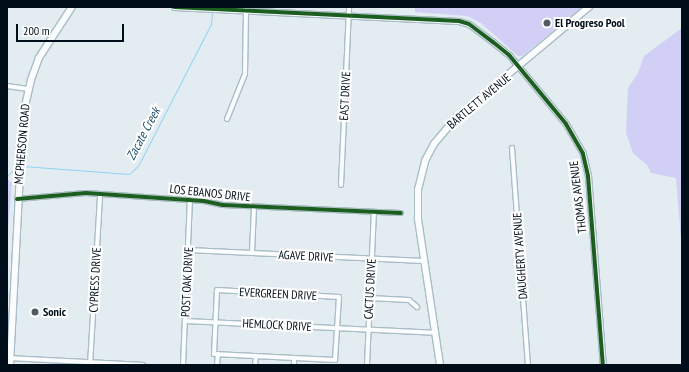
<!DOCTYPE html>
<style>
body{margin:0}
#map{position:relative;width:689px;height:372px;overflow:hidden;background:#e3ecf0;font-family:"PT Sans Narrow",sans-serif}
div>[style]{position:absolute}
.green>*{inset:0;background:#d1cff6}
.stream>*{height:1px;margin:-0.5px;padding:0 0.5px;transform-origin:0.5px;border-radius:0.5px;background:#93d2f2}
.roads{filter:drop-shadow(1px 0 #a9bdc7) drop-shadow(-1px 0 #a9bdc7) drop-shadow(0 1px #a9bdc7) drop-shadow(0 -1px #a9bdc7)}
.minor>*{height:4px;margin:-2px;padding:0 2px;transform-origin:2px;border-radius:2px;background:#fbfcfd}
.tertiary>*{height:5px;margin:-2.5px;padding:0 2.5px;transform-origin:2.5px;border-radius:2.5px;background:#fbfcfd}
.secondary>*{height:5.5px;margin:-2.75px;padding:0 2.75px;transform-origin:2.75px;border-radius:2.75px;background:#fbfcfd}
.cycleway>*{height:4px;margin:-2px;padding:0 2px;transform-origin:2px;border-radius:2px;background:#1b5e20}
.dots>*{width:11px;height:11px;translate:-50% -50%;box-sizing:border-box;border:2px solid #fff;border-radius:50%}
span{translate:-50% -50%;white-space:nowrap;text-align:center;line-height:1.15;-webkit-text-stroke:4px #fff;paint-order:stroke}
.poi-label{font-size:12px;color:#000e19;font-weight:700}
.left{translate:0 -50%;text-align:left}
.street-label{font-size:12px;color:#000e19}
.water-label{font-size:13px;color:#1c4c63;font-style:italic}
.frame{position:absolute;inset:0;border:8px solid #000e19;pointer-events:none}
.scale{position:absolute;left:16px;top:24px;width:108px;height:18px;box-sizing:border-box;border:2px solid #000e19;border-top:0;padding-left:5px;font-size:12px;line-height:14px;white-space:nowrap;color:#000e19;-webkit-text-stroke:3px #fff;paint-order:stroke}
</style>
<div id="map">
<div class="green">
<div style="clip-path:polygon(415px 7px,583px 7px,522px 56px,518px 56px,481px 23px,467px 16px,415px 12px)"></div>
<div style="clip-path:polygon(682px 28px,682px 252px,676px 178px,651px 173px,647px 165px,633px 153px,626px 133px,628px 88px,638px 73px,644px 56px)"></div>
<div style="clip-path:polygon(7px 179px,12px 183px,7px 241px)"></div>
</div>
<div class="stream">
<div style="left:23px;top:166px;width:106px;rotate:4.3deg"></div>
<div style="left:129px;top:174px;width:12px;rotate:-42deg"></div>
<div style="left:138px;top:166px;width:160px;rotate:-62.8deg"></div>
<div style="left:211px;top:24px;width:12px;rotate:-85deg"></div>
<div style="left:7px;top:176px;width:15px;rotate:-42deg"></div>
</div>
<div class="roads">
<div class="minor">
<div style="left:7px;top:86px;width:21px;rotate:8deg"></div>
<div style="left:227px;top:119px;width:48px;rotate:-68.2deg"></div>
<div style="left:245px;top:74px;width:64px;rotate:-89.1deg"></div>
<div style="left:512px;top:148px;width:218px;rotate:85.8deg"></div>
<div style="left:341px;top:185px;width:178px;rotate:-87.4deg"></div>
<div style="left:17px;top:199px;width:69px;rotate:-5deg"></div>
<div style="left:86px;top:193px;width:118px;rotate:3.9deg"></div>
<div style="left:204px;top:201px;width:19px;rotate:12deg"></div>
<div style="left:223px;top:205px;width:178px;rotate:2.6deg"></div>
<div style="left:188px;top:250px;width:236px;rotate:2.7deg"></div>
<div style="left:252px;top:253px;width:46px;rotate:-87.5deg"></div>
<div style="left:217px;top:290px;width:122px;rotate:3.3deg"></div>
<div style="left:339px;top:297px;width:63px;rotate:93.6deg"></div>
<div style="left:335px;top:360px;width:121px;rotate:-177.2deg"></div>
<div style="left:214px;top:354px;width:64px;rotate:-87.3deg"></div>
<div style="left:369px;top:298px;width:40px;rotate:2.9deg"></div>
<div style="left:409px;top:300px;width:11px;rotate:41deg"></div>
<div style="left:185px;top:321px;width:250px;rotate:2.7deg"></div>
<div style="left:10px;top:358px;width:133px;rotate:3deg"></div>
<div style="left:90px;top:365px;width:170px;rotate:-86.6deg"></div>
<div style="left:183px;top:365px;width:165px;rotate:-87.6deg"></div>
<div style="left:217px;top:365px;width:11px;rotate:-85deg"></div>
<div style="left:255px;top:365px;width:9px;rotate:-84deg"></div>
<div style="left:294px;top:365px;width:7px;rotate:-90deg"></div>
<div style="left:367px;top:365px;width:152px;rotate:-87.4deg"></div>
</div>
<div class="tertiary">
<div style="left:174px;top:7px;width:285px;rotate:2.8deg"></div>
<div style="left:459px;top:21px;width:10px;rotate:17deg"></div>
<div style="left:469px;top:24px;width:30px;rotate:37deg"></div>
<div style="left:493px;top:42px;width:21px;rotate:39deg"></div>
<div style="left:509px;top:55px;width:89px;rotate:50.4deg"></div>
<div style="left:566px;top:124px;width:34px;rotate:60deg"></div>
<div style="left:583px;top:154px;width:23px;rotate:77deg"></div>
<div style="left:588px;top:176px;width:190px;rotate:85.5deg"></div>
</div>
<div class="secondary">
<div style="left:10px;top:365px;width:250px;rotate:-87deg"></div>
<div style="left:23px;top:115px;width:36px;rotate:-77deg"></div>
<div style="left:31px;top:80px;width:23px;rotate:-70deg"></div>
<div style="left:39px;top:58px;width:61px;rotate:-57.1deg"></div>
<div style="left:440px;top:365px;width:148px;rotate:-98.6deg"></div>
<div style="left:418px;top:219px;width:29px;rotate:-90deg"></div>
<div style="left:418px;top:190px;width:30px;rotate:-76deg"></div>
<div style="left:425px;top:161px;width:19px;rotate:-62deg"></div>
<div style="left:434px;top:144px;width:35px;rotate:-50deg"></div>
<div style="left:457px;top:117px;width:172px;rotate:-39.8deg"></div>
</div>
</div>
<div class="cycleway">
<div style="left:174px;top:7px;width:285px;rotate:2.8deg"></div>
<div style="left:459px;top:21px;width:10px;rotate:17deg"></div>
<div style="left:469px;top:24px;width:30px;rotate:37deg"></div>
<div style="left:493px;top:42px;width:21px;rotate:39deg"></div>
<div style="left:509px;top:55px;width:89px;rotate:50.4deg"></div>
<div style="left:566px;top:124px;width:34px;rotate:60deg"></div>
<div style="left:583px;top:154px;width:23px;rotate:77deg"></div>
<div style="left:588px;top:176px;width:190px;rotate:85.5deg"></div>
<div style="left:17px;top:199px;width:69px;rotate:-5deg"></div>
<div style="left:86px;top:193px;width:118px;rotate:3.9deg"></div>
<div style="left:204px;top:201px;width:19px;rotate:12deg"></div>
<div style="left:223px;top:205px;width:178px;rotate:2.6deg"></div>
</div>
<div class="dots">
<div style="left:547px;top:23px;background:#4f5c64"></div>
<div style="left:35px;top:312px;background:#4f5c64"></div>
</div>
<div class="poi-label">
<span class="left" style="left:555px;top:23px">El Progreso Pool</span>
<span class="left" style="left:43px;top:312px">Sonic</span>
</div>
<div class="street-label">
<span style="left:345px;top:96px;rotate:-87deg">EAST DRIVE</span>
<span style="left:479px;top:101px;rotate:-40deg">BARTLETT AVENUE</span>
<span style="left:22px;top:144px;rotate:-85deg">MCPHERSON ROAD</span>
<span style="left:210px;top:193px;rotate:6deg">LOS EBANOS DRIVE</span>
<span style="left:578px;top:197px;rotate:-97deg">THOMAS AVENUE</span>
<span style="left:306px;top:256px;rotate:3deg">AGAVE DRIVE</span>
<span style="left:520px;top:256px;rotate:-94deg">DAUGHERTY AVENUE</span>
<span style="left:95px;top:280px;rotate:-87deg">CYPRESS DRIVE</span>
<span style="left:187px;top:282px;rotate:-87deg">POST OAK DRIVE</span>
<span style="left:370px;top:289px;rotate:-87deg">CACTUS DRIVE</span>
<span style="left:278px;top:294px;rotate:3deg">EVERGREEN DRIVE</span>
<span style="left:277px;top:325px;rotate:3deg">HEMLOCK DRIVE</span>
</div>
<div class="water-label">
<span style="left:144px;top:134px;rotate:-62deg">Zacate Creek</span>
</div>
<div class="frame"></div>
<div class="scale">200 m</div>
</div>
